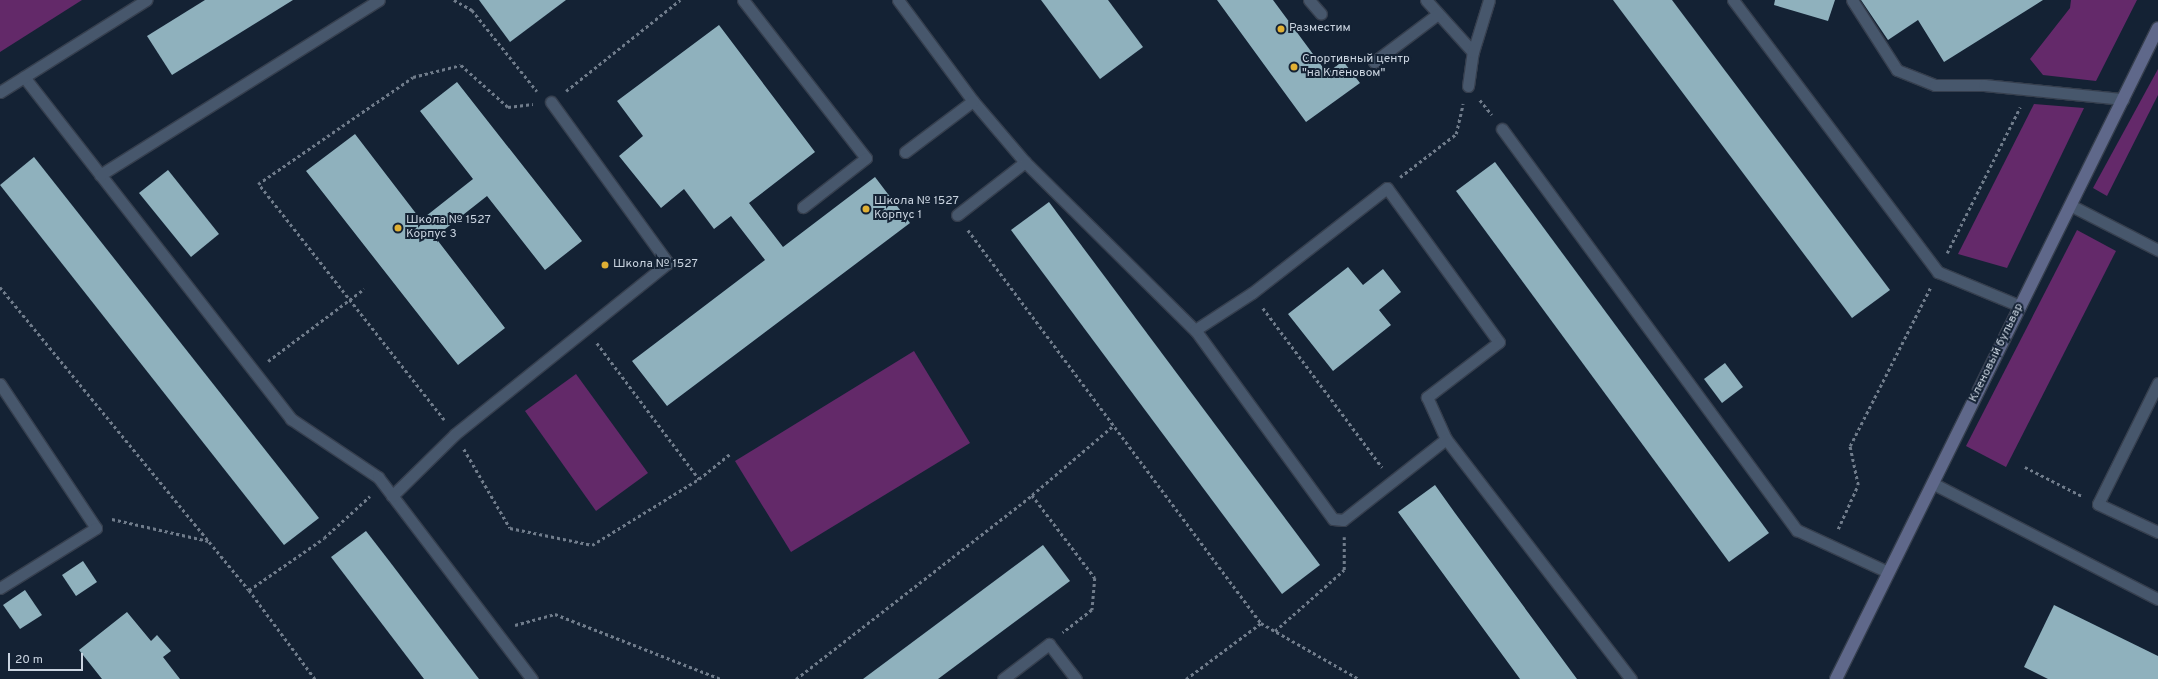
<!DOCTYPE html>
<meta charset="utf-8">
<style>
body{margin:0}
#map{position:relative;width:2158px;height:679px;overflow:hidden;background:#142234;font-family:Overpass,sans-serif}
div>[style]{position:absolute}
.green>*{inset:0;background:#632969}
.forest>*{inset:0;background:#64296a}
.building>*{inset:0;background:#8fb1bd}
.path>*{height:2.5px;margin-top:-1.25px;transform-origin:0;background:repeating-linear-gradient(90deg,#707c8b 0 3px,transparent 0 6px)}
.roads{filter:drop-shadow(1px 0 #363f4e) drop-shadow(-1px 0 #363f4e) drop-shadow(0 1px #363f4e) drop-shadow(0 -1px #363f4e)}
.lane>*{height:11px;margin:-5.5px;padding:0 5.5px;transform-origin:5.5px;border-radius:5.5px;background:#47576c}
.secondary>*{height:12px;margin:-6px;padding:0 6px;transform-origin:6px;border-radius:6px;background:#5f688a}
.dots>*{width:11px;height:11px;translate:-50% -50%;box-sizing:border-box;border:2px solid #142234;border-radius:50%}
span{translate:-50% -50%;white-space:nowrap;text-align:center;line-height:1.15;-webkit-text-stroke:4px #142234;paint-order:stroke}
.poi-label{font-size:12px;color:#cad4e0}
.left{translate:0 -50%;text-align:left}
.street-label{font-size:12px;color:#cad4e0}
.scale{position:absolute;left:8px;top:653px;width:75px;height:18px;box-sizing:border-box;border:2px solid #cad4e0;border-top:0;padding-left:5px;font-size:12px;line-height:14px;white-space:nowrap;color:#cad4e0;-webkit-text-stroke:3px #142234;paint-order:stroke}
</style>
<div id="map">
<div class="green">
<div style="clip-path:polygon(0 0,82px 0,0 52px)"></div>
<div style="clip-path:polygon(914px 351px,970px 443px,791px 552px,735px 461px)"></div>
<div style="clip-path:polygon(576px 374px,648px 473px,596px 511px,525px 411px)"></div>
</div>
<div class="forest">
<div style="clip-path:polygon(2071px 0,2137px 0,2096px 81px,2043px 75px,2030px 59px,2070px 8px)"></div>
<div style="clip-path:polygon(2158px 69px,2158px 95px,2107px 196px,2093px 188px)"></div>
<div style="clip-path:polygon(2034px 104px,2084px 108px,2007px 268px,1958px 254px)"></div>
<div style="clip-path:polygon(2077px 230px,2116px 251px,2006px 467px,1966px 446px)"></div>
</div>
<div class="building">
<div style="clip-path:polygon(205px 0,293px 0,172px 75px,147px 36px)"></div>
<div style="clip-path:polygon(479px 0,566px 0,510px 42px)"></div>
<div style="clip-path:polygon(1041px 0,1108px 0,1143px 47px,1100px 79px)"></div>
<div style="clip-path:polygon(1217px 0,1273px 0,1327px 73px,1343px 61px,1360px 83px,1306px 122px)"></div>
<div style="clip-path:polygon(1613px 0,1672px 0,1890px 290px,1852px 318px)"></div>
<div style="clip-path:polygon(1775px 0,1835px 0,1828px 21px,1774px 5px)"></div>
<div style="clip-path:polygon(1861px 0,2043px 0,1944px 62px,1918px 20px,1888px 40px)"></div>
<div style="clip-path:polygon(719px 25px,815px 152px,749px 203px,783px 247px,875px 177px,910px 223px,667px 406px,632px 361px,765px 260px,731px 216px,714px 229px,684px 189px,661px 208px,619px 156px,643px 136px,617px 101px)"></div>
<div style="clip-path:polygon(457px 82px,582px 241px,545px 270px,487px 196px,435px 237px,505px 328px,458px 365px,306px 171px,355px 134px,421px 220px,473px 179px,420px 111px)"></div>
<div style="clip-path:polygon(34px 157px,319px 518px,284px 545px,0 185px)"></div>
<div style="clip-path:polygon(1495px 162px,1769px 533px,1729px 562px,1456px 191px)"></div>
<div style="clip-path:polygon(168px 170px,219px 234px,191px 257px,139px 193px)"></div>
<div style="clip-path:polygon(1049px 202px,1320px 565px,1282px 594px,1011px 230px)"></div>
<div style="clip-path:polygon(1348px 267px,1363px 285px,1383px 269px,1401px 292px,1379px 310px,1391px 325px,1333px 371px,1288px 314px)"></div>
<div style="clip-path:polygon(1725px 363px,1743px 387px,1722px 403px,1704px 379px)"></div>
<div style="clip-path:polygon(1435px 485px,1455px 513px,1577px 679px,1520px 679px,1398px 512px)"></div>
<div style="clip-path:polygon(366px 531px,390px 562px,479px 679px,424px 679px,331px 557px)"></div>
<div style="clip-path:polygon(1043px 545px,1070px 581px,938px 679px,863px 679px)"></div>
<div style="clip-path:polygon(83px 561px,97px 582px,76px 596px,62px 575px)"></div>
<div style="clip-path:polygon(25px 590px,42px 615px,20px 629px,3px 605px)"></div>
<div style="clip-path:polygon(2054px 605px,2158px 656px,2158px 679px,2048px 679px,2024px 667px)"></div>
<div style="clip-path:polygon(127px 612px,151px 641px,157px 635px,171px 651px,163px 657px,180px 679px,102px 679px,79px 650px)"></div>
</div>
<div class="path">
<div style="left:454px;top:0;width:21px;rotate:29deg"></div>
<div style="left:472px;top:10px;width:104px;rotate:51.3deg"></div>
<div style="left:566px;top:91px;width:146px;rotate:-38.6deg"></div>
<div style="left:1480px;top:100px;width:19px;rotate:51deg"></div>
<div style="left:1400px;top:177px;width:71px;rotate:-37.5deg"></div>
<div style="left:1456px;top:134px;width:31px;rotate:-77deg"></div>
<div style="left:968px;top:230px;width:490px;rotate:53.3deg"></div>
<div style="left:1261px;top:623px;width:113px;rotate:29.7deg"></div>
<div style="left:1947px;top:253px;width:163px;rotate:-63.4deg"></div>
<div style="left:0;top:287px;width:392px;rotate:50.6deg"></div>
<div style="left:249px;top:590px;width:91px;rotate:-34.7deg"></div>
<div style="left:324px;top:538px;width:62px;rotate:-42.4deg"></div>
<div style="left:1263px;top:308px;width:199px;rotate:53.2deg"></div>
<div style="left:597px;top:343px;width:170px;rotate:53.1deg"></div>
<div style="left:268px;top:361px;width:120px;rotate:-36.9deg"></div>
<div style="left:444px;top:420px;width:300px;rotate:-128.2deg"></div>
<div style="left:258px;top:184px;width:188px;rotate:-34.6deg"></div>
<div style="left:413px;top:77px;width:49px;rotate:-14deg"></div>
<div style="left:461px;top:65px;width:63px;rotate:41.8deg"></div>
<div style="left:508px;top:107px;width:25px;rotate:-7deg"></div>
<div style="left:464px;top:449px;width:91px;rotate:59.8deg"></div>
<div style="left:510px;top:528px;width:84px;rotate:11.7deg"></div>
<div style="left:592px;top:545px;width:126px;rotate:-31.7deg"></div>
<div style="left:699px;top:479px;width:40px;rotate:-39deg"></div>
<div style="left:2025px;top:467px;width:64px;rotate:27deg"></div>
<div style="left:1032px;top:495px;width:108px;rotate:-40.5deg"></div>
<div style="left:112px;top:519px;width:99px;rotate:12.8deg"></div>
<div style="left:1838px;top:529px;width:48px;rotate:-65.6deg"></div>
<div style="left:1858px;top:485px;width:40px;rotate:-102deg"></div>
<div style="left:1850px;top:446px;width:177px;rotate:-63.1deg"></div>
<div style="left:249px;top:590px;width:111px;rotate:53.4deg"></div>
<div style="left:515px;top:625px;width:41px;rotate:-15.4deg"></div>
<div style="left:555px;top:614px;width:178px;rotate:21.4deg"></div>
<div style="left:1275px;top:631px;width:92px;rotate:-41.5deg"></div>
<div style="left:1344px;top:570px;width:33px;rotate:-90deg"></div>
<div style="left:796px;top:679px;width:299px;rotate:-37.9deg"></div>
<div style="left:1032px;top:495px;width:104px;rotate:52.8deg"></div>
<div style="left:1095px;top:578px;width:32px;rotate:95deg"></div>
<div style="left:1092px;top:610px;width:37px;rotate:142deg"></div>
<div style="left:1186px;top:679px;width:94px;rotate:-36.7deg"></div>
</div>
<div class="roads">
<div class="lane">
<div style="left:743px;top:0;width:200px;rotate:52.1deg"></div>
<div style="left:866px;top:158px;width:80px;rotate:142.1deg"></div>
<div style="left:898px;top:0;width:126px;rotate:53.4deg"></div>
<div style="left:973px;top:101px;width:80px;rotate:49.6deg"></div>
<div style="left:1025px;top:162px;width:86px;rotate:142.1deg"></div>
<div style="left:1309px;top:0;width:18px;rotate:49deg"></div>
<div style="left:1426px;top:0;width:70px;rotate:47.9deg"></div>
<div style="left:1733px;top:0;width:341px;rotate:53deg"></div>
<div style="left:1938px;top:272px;width:89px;rotate:22.5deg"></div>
<div style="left:1852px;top:0;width:83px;rotate:57.3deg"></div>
<div style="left:1897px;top:70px;width:41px;rotate:21.5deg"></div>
<div style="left:1935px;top:85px;width:49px"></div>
<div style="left:1984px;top:85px;width:140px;rotate:5.8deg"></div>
<div style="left:1374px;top:62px;width:80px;rotate:-36.9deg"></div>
<div style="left:24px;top:77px;width:434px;rotate:52deg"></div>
<div style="left:291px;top:419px;width:105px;rotate:33.7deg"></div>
<div style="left:378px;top:477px;width:254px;rotate:52.7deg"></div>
<div style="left:1468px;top:86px;width:34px;rotate:-82deg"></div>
<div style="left:1473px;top:52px;width:54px;rotate:-72.9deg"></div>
<div style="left:0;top:92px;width:173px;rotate:-32.2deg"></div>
<div style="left:1502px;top:129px;width:498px;rotate:53.7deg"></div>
<div style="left:1797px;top:530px;width:100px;rotate:24.8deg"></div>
<div style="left:905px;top:152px;width:85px;rotate:-36.9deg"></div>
<div style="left:1025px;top:162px;width:239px;rotate:44.7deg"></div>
<div style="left:100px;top:175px;width:329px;rotate:-32.1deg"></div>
<div style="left:2070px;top:205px;width:99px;rotate:27.1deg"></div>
<div style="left:2158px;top:383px;width:135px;rotate:116.4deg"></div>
<div style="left:2098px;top:504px;width:66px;rotate:25deg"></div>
<div style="left:0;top:384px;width:173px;rotate:56.3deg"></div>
<div style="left:96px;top:528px;width:113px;rotate:148deg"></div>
<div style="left:1446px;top:439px;width:131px;rotate:141.8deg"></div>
<div style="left:1343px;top:520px;width:10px;rotate:-174deg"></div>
<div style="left:1333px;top:519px;width:234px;rotate:-126.1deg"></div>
<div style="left:1195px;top:330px;width:68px;rotate:-33deg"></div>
<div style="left:1252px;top:293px;width:171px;rotate:-37.9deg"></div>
<div style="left:1387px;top:188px;width:190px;rotate:54deg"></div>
<div style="left:1499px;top:342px;width:91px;rotate:142.6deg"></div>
<div style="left:1427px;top:397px;width:46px;rotate:65.7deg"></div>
<div style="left:1446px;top:439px;width:303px;rotate:52.4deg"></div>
<div style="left:1932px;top:483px;width:254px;rotate:27.2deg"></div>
<div style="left:392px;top:496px;width:88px;rotate:-44.5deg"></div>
<div style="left:455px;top:434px;width:273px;rotate:-38.8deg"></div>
<div style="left:668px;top:263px;width:199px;rotate:-126deg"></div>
<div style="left:1003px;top:679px;width:58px;rotate:-37.3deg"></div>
<div style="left:1049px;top:644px;width:44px;rotate:52.4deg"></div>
</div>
<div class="secondary">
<div style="left:1836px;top:679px;width:726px;rotate:-63.68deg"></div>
</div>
</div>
<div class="dots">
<div style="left:1281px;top:29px;background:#e0b034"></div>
<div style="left:1294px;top:67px;background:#e0b034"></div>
<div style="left:866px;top:209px;background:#e0b034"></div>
<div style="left:398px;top:228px;background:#e0b034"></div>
<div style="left:605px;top:265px;background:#e0b034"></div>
</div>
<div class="poi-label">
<span class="left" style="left:1289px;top:29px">Разместим</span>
<span class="left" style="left:1302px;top:67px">Спортивный центр<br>"на Кленовом"</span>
<span class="left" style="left:874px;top:209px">Школа № 1527<br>Корпус 1</span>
<span class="left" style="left:406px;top:228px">Школа № 1527<br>Корпус 3</span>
<span class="left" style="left:613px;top:265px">Школа № 1527</span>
</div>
<div class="street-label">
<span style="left:1997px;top:353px;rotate:-64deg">Кленовый бульвар</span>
</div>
<div class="scale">20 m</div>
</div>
